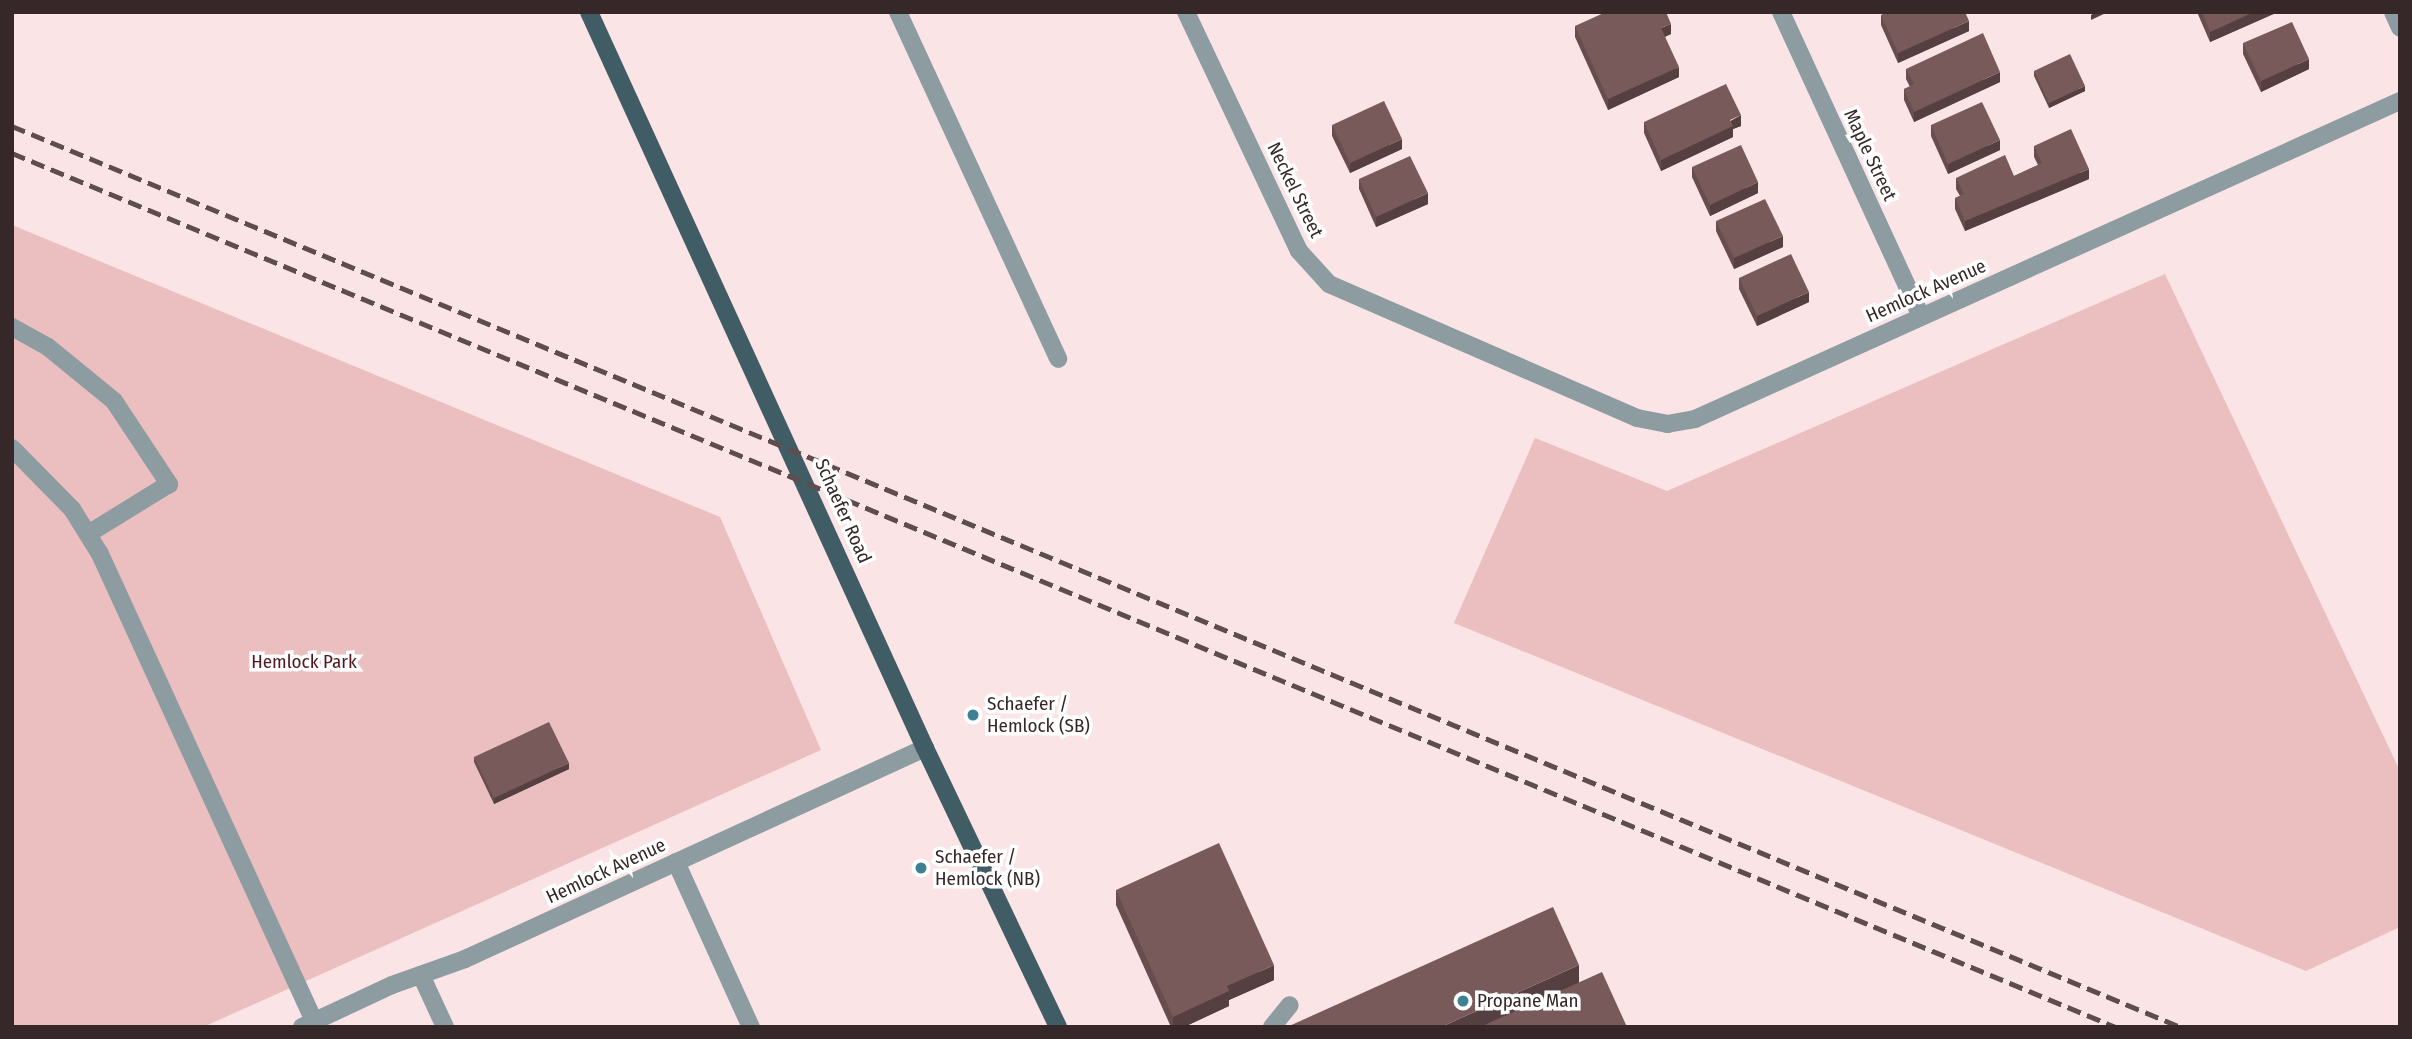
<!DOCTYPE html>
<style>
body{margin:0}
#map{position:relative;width:2412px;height:1039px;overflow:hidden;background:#fbe4e5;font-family:"Fira Sans Condensed",sans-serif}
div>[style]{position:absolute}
.green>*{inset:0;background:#ebbec0}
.minor>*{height:18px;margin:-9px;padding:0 9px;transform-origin:9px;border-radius:9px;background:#8d9ca1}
.major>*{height:18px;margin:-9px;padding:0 9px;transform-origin:9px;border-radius:9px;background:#405c64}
.rail>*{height:5px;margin-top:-2.5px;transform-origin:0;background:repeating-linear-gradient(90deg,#5d4d4e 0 14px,transparent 0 21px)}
.wall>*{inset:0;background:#684d4e}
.shaded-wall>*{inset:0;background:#553f40}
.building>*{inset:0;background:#795a5b}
.dots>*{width:19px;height:19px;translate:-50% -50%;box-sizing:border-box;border:4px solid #fff;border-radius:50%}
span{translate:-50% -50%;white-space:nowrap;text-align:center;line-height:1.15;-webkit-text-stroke:7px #fff;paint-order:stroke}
.street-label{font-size:19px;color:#362829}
.park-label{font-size:19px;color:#521821}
.poi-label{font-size:19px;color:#362829}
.left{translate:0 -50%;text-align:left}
.frame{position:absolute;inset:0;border:14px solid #362829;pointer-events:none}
</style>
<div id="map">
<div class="green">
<div style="clip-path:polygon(12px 225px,720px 517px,821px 750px,203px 1027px,12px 1027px)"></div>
<div style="clip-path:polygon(2165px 274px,2400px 771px,2400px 927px,2306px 971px,1454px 623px,1535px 438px,1667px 491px)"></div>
</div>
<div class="minor">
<div style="left:898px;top:12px;width:382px;rotate:65.2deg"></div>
<div style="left:1186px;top:12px;width:264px;rotate:64.7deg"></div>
<div style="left:1299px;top:251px;width:45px;rotate:47.7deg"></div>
<div style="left:1329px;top:284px;width:336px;rotate:23.5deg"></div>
<div style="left:1637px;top:418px;width:31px;rotate:11deg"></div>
<div style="left:1667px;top:424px;width:28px;rotate:-10deg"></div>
<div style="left:1695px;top:419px;width:773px;rotate:-24.28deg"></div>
<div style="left:1781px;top:12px;width:335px;rotate:65.3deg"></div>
<div style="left:2393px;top:12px;width:17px;rotate:66deg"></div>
<div style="left:12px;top:327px;width:41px;rotate:29.1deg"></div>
<div style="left:48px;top:347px;width:85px;rotate:39.3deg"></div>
<div style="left:114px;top:401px;width:100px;rotate:56.5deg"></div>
<div style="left:169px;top:484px;width:95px;rotate:148.3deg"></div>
<div style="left:12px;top:448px;width:86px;rotate:45.5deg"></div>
<div style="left:72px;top:509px;width:53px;rotate:58.1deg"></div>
<div style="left:100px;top:554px;width:514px;rotate:65.38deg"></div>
<div style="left:676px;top:862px;width:181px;rotate:65.6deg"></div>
<div style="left:421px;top:975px;width:57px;rotate:65.2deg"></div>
<div style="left:302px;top:1027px;width:99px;rotate:-25deg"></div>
<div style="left:392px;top:985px;width:77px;rotate:-19.6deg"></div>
<div style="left:465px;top:959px;width:506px;rotate:-24.64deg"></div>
<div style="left:1272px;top:1027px;width:28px;rotate:-51deg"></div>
</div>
<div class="major">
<div style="left:589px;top:12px;width:809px;rotate:65.46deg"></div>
<div style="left:925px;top:748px;width:309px;rotate:64.5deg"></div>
</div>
<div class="rail">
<div style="left:12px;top:126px;width:2349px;rotate:22.56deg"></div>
<div style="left:12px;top:153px;width:2278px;rotate:22.56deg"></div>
</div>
<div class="wall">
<div style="clip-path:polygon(2197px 12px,2278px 12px,2210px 42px)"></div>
<div style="clip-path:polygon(1881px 15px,1969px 31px,1898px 63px,1881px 25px)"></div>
<div style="clip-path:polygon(1575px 26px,1671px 34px,1665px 37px,1679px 77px,1608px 110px,1575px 37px)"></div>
<div style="clip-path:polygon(2243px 43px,2309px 69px,2261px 92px,2243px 54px)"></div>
<div style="clip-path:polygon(1906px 69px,2000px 82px,1914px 122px,1904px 100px,1904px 89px,1910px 87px,1906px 79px)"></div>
<div style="clip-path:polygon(2034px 71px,2085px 91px,2049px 108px,2034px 76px)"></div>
<div style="clip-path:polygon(1644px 122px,1741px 126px,1733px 129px,1733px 137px,1661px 171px,1644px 133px)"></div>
<div style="clip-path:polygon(1332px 125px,1402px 149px,1350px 173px,1332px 136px)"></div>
<div style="clip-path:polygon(1931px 125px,2000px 150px,1948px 174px,1931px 136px)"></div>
<div style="clip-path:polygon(2034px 146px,2089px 179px,1965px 231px,1955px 209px,1955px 198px,1960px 196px,1956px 189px,1956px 178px,2014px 176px,2038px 165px,2034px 157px)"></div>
<div style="clip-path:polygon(1692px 167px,1758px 193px,1710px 216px,1692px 177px)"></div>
<div style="clip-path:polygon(1359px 179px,1428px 204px,1376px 227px,1359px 189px)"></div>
<div style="clip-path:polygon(1716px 221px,1783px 247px,1734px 269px,1716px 231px)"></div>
<div style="clip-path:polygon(1739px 278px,1809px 302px,1757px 326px,1739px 289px)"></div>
<div style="clip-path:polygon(474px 757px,569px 769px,494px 804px,474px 762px)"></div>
<div style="clip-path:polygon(1116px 890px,1274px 980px,1229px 1000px,1229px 1006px,1184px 1027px,1171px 1027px,1116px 905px)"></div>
</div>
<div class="shaded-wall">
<div style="clip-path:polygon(2096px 12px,2108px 12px,2091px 20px,2091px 15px)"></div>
<div style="clip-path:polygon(2254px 12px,2278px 12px,2210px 42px,2210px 32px)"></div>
<div style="clip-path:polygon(1969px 21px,1969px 31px,1898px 63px,1898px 53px)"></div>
<div style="clip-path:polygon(1671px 24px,1671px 34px,1661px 38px,1661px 28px)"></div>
<div style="clip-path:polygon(2309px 59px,2309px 69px,2261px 92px,2261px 81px)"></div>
<div style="clip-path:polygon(1679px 67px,1679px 77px,1608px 110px,1608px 99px)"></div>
<div style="clip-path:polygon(2000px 72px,2000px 82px,1914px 122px,1914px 112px)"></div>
<div style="clip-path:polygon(2085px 86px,2085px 91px,2049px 108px,2049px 103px)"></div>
<div style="clip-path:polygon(1741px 115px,1741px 126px,1733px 129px,1733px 137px,1661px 171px,1661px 160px)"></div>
<div style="clip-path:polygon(1402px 139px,1402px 149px,1350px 173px,1350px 163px)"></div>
<div style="clip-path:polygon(2000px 140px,2000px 150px,1948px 174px,1948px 164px)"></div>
<div style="clip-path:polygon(2089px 169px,2089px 179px,1965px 231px,1965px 221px)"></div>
<div style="clip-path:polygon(1758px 182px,1758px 193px,1710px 216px,1710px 205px)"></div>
<div style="clip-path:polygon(1428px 193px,1428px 204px,1376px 227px,1376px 217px)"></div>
<div style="clip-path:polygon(1783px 236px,1783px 247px,1734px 269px,1734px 258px)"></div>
<div style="clip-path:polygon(1809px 292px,1809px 302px,1757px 326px,1757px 316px)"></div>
<div style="clip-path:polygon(569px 763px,569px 769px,494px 804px,494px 798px)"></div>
<div style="clip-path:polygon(1274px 965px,1274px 980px,1229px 1000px,1229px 1006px,1184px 1027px,1173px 1027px,1173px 1017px,1227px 986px)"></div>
<div style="clip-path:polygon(1579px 965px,1579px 984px,1484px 1027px,1441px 1027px)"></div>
</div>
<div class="building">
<div style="clip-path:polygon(1606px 12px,1666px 12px,1671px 24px,1661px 28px,1679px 67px,1608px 99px,1575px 26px)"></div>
<div style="clip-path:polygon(1887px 12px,1965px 12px,1969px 21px,1898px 53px,1881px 15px)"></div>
<div style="clip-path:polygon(2202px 12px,2254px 12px,2210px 32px)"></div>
<div style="clip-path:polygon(2292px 22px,2309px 59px,2261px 81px,2243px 43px)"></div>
<div style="clip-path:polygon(1983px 33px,2000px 72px,1914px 112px,1904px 89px,1914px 84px,1906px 69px)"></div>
<div style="clip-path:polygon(2070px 54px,2085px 86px,2049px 103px,2034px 71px)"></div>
<div style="clip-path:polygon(1726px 84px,1741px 115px,1730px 120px,1733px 126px,1661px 160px,1644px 122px)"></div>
<div style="clip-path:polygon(1384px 101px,1402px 139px,1350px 163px,1332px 125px)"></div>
<div style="clip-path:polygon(1982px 102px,2000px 140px,1948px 164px,1931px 125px)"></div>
<div style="clip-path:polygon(2071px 129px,2089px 169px,1965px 221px,1955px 198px,1964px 194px,1956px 178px,2005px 155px,2014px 176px,2042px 163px,2034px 146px)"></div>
<div style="clip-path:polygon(1741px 145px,1758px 182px,1710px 205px,1692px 167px)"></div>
<div style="clip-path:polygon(1410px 156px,1428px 193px,1376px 217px,1359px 179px)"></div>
<div style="clip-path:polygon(1765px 199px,1783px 236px,1734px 258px,1716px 221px)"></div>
<div style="clip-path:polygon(1791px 254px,1809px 292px,1757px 316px,1739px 278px)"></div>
<div style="clip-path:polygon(549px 722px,569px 763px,494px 798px,474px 757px)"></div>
<div style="clip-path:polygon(1219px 843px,1274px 965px,1227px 986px,1229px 991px,1173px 1017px,1116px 890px)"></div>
<div style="clip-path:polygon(1553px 907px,1579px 965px,1441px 1027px,1287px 1027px)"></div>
<div style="clip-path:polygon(1602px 972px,1627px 1027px,1480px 1027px)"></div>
</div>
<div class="dots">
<div style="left:973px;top:715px;background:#3e8192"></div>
<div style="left:921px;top:868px;background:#3e8192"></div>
<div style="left:1463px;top:1001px;background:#3e8192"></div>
</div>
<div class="street-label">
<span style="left:1870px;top:155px;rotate:65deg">Maple Street</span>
<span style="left:1295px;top:190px;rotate:64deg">Neckel Street</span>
<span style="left:1926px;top:291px;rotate:-24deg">Hemlock Avenue</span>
<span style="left:843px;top:511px;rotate:66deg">Schaefer Road</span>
<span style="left:606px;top:871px;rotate:-25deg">Hemlock Avenue</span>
</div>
<div class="park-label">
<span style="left:304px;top:662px">Hemlock Park</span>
</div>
<div class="poi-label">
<span class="left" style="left:987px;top:715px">Schaefer /<br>Hemlock (SB)</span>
<span class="left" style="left:935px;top:868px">Schaefer /<br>Hemlock (NB)</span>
<span class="left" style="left:1477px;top:1001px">Propane Man</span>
</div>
<div class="frame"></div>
</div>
